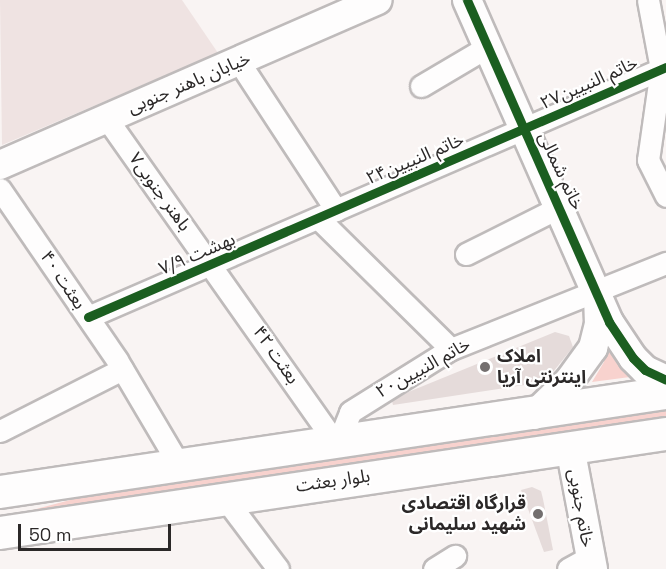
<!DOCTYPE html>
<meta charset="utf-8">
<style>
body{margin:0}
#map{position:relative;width:666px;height:569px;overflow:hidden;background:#f9f4f3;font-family:"Space Grotesk","Noto Sans Arabic",sans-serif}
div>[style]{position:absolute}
.built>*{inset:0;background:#efe3e2}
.green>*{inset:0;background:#f8d2ce}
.building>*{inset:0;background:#e5dbda}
.roads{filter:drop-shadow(2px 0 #bfbbbb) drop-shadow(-2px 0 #bfbbbb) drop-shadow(0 2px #bfbbbb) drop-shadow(0 -2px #bfbbbb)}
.street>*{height:21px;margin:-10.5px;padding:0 10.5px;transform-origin:10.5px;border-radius:10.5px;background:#fefdfd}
.secondary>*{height:28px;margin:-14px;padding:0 14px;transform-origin:14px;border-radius:14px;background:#fefdfd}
.primary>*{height:32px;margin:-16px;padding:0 16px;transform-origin:16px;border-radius:16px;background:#fefdfd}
.cycleway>*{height:9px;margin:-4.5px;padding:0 4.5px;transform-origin:4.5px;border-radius:4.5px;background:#1b5e20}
.dots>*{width:16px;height:16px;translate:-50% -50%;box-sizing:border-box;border:3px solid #fff;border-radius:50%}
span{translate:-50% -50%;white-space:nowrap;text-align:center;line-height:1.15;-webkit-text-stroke:4.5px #fff;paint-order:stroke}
.street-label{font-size:18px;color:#2b2828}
.poi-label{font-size:18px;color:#2b2828;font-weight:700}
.left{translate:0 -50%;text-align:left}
.right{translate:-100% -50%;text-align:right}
.scale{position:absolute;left:18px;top:524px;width:153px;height:27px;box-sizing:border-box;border:3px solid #2b2828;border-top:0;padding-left:8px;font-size:18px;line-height:21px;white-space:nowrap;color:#2b2828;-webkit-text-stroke:4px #fff;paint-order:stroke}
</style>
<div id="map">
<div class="built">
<div style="clip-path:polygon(0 0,182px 0,218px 53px,2px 145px)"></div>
</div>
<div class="green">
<div style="clip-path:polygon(607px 346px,630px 377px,592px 382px,604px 362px)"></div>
<div style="clip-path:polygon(666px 409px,666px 418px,21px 513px,93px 494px)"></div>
</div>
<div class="building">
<div style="clip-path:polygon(555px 332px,569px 336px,573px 347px,545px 382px,393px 405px,392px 401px,401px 395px)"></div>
<div style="clip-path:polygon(532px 487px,541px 491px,543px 499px,553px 550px,544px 552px,521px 490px)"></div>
</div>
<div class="roads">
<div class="street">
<div style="left:648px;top:0;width:70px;rotate:79.3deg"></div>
<div style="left:661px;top:69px;width:92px;rotate:98.1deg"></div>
<div style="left:648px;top:160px;width:40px;rotate:63.4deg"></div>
<div style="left:239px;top:62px;width:177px;rotate:56.8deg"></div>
<div style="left:421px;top:86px;width:77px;rotate:-30.6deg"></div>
<div style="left:107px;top:119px;width:399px;rotate:54.8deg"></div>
<div style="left:0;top:189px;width:207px;rotate:55.6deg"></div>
<div style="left:117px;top:360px;width:122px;rotate:59.4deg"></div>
<div style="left:319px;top:219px;width:185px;rotate:44.6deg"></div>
<div style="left:466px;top:254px;width:105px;rotate:-26.6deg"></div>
<div style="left:88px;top:317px;width:630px;rotate:-23.39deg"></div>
<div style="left:0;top:431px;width:137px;rotate:-26.9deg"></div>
<div style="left:337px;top:445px;width:35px;rotate:-68deg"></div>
<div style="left:350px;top:412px;width:119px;rotate:-32deg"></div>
<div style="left:451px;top:349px;width:232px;rotate:-21.8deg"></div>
<div style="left:224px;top:497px;width:90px;rotate:53.1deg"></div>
<div style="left:434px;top:569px;width:25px;rotate:-32deg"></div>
<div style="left:568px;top:569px;width:25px;rotate:-29deg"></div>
</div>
<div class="secondary">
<div style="left:467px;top:0;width:352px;rotate:66.2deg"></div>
<div style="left:609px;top:322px;width:43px;rotate:56.3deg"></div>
<div style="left:633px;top:358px;width:17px;rotate:45deg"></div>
<div style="left:645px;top:370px;width:23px;rotate:25deg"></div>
<div style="left:0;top:165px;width:412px;rotate:-23.6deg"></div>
<div style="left:534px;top:415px;width:49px;rotate:-44.2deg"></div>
<div style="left:569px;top:381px;width:41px;rotate:-54deg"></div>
<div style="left:593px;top:348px;width:25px;rotate:-76deg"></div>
<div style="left:599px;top:324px;width:24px;rotate:-92deg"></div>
<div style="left:570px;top:447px;width:124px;rotate:79.3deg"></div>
</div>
<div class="primary">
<div style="left:0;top:492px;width:673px;rotate:-8.46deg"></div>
<div style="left:0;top:533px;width:673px;rotate:-8.46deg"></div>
</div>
</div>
<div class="cycleway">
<div style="left:467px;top:0;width:352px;rotate:66.2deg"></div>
<div style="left:609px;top:322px;width:43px;rotate:56.3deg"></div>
<div style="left:633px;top:358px;width:17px;rotate:45deg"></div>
<div style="left:645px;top:370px;width:23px;rotate:25deg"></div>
<div style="left:88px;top:317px;width:630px;rotate:-23.39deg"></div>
</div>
<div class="dots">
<div style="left:485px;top:367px;background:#736f6f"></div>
<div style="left:538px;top:514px;background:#736f6f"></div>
</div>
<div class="street-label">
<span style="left:189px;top:83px;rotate:-23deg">خیابان باهنر جنوبی</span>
<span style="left:589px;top:83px;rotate:-24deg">خاتم النبیین۲۷</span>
<span style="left:415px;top:159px;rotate:-23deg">خاتم النبیین۲۴</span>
<span style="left:561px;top:171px;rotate:65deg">خاتم شمالی</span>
<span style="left:160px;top:192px;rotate:54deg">باهنر جنوبی۷</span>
<span style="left:197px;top:254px;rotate:-23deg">بهشت ۷/۹</span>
<span style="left:63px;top:280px;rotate:56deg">بعثت ۴۰</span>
<span style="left:276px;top:355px;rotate:55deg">بعثت ۴۲</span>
<span style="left:423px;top:368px;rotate:-29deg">خاتم النبیین۲۰</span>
<span style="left:333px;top:481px;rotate:-8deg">بلوار بعثت</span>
<span style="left:581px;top:508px;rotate:80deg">خاتم جنوبی</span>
</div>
<div class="poi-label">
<span class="left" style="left:497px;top:367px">املاک<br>اینترنتی آریا</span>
<span class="right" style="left:526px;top:514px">قرارگاه اقتصادی<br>شهید سلیمانی</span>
</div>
<div class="scale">50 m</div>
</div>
